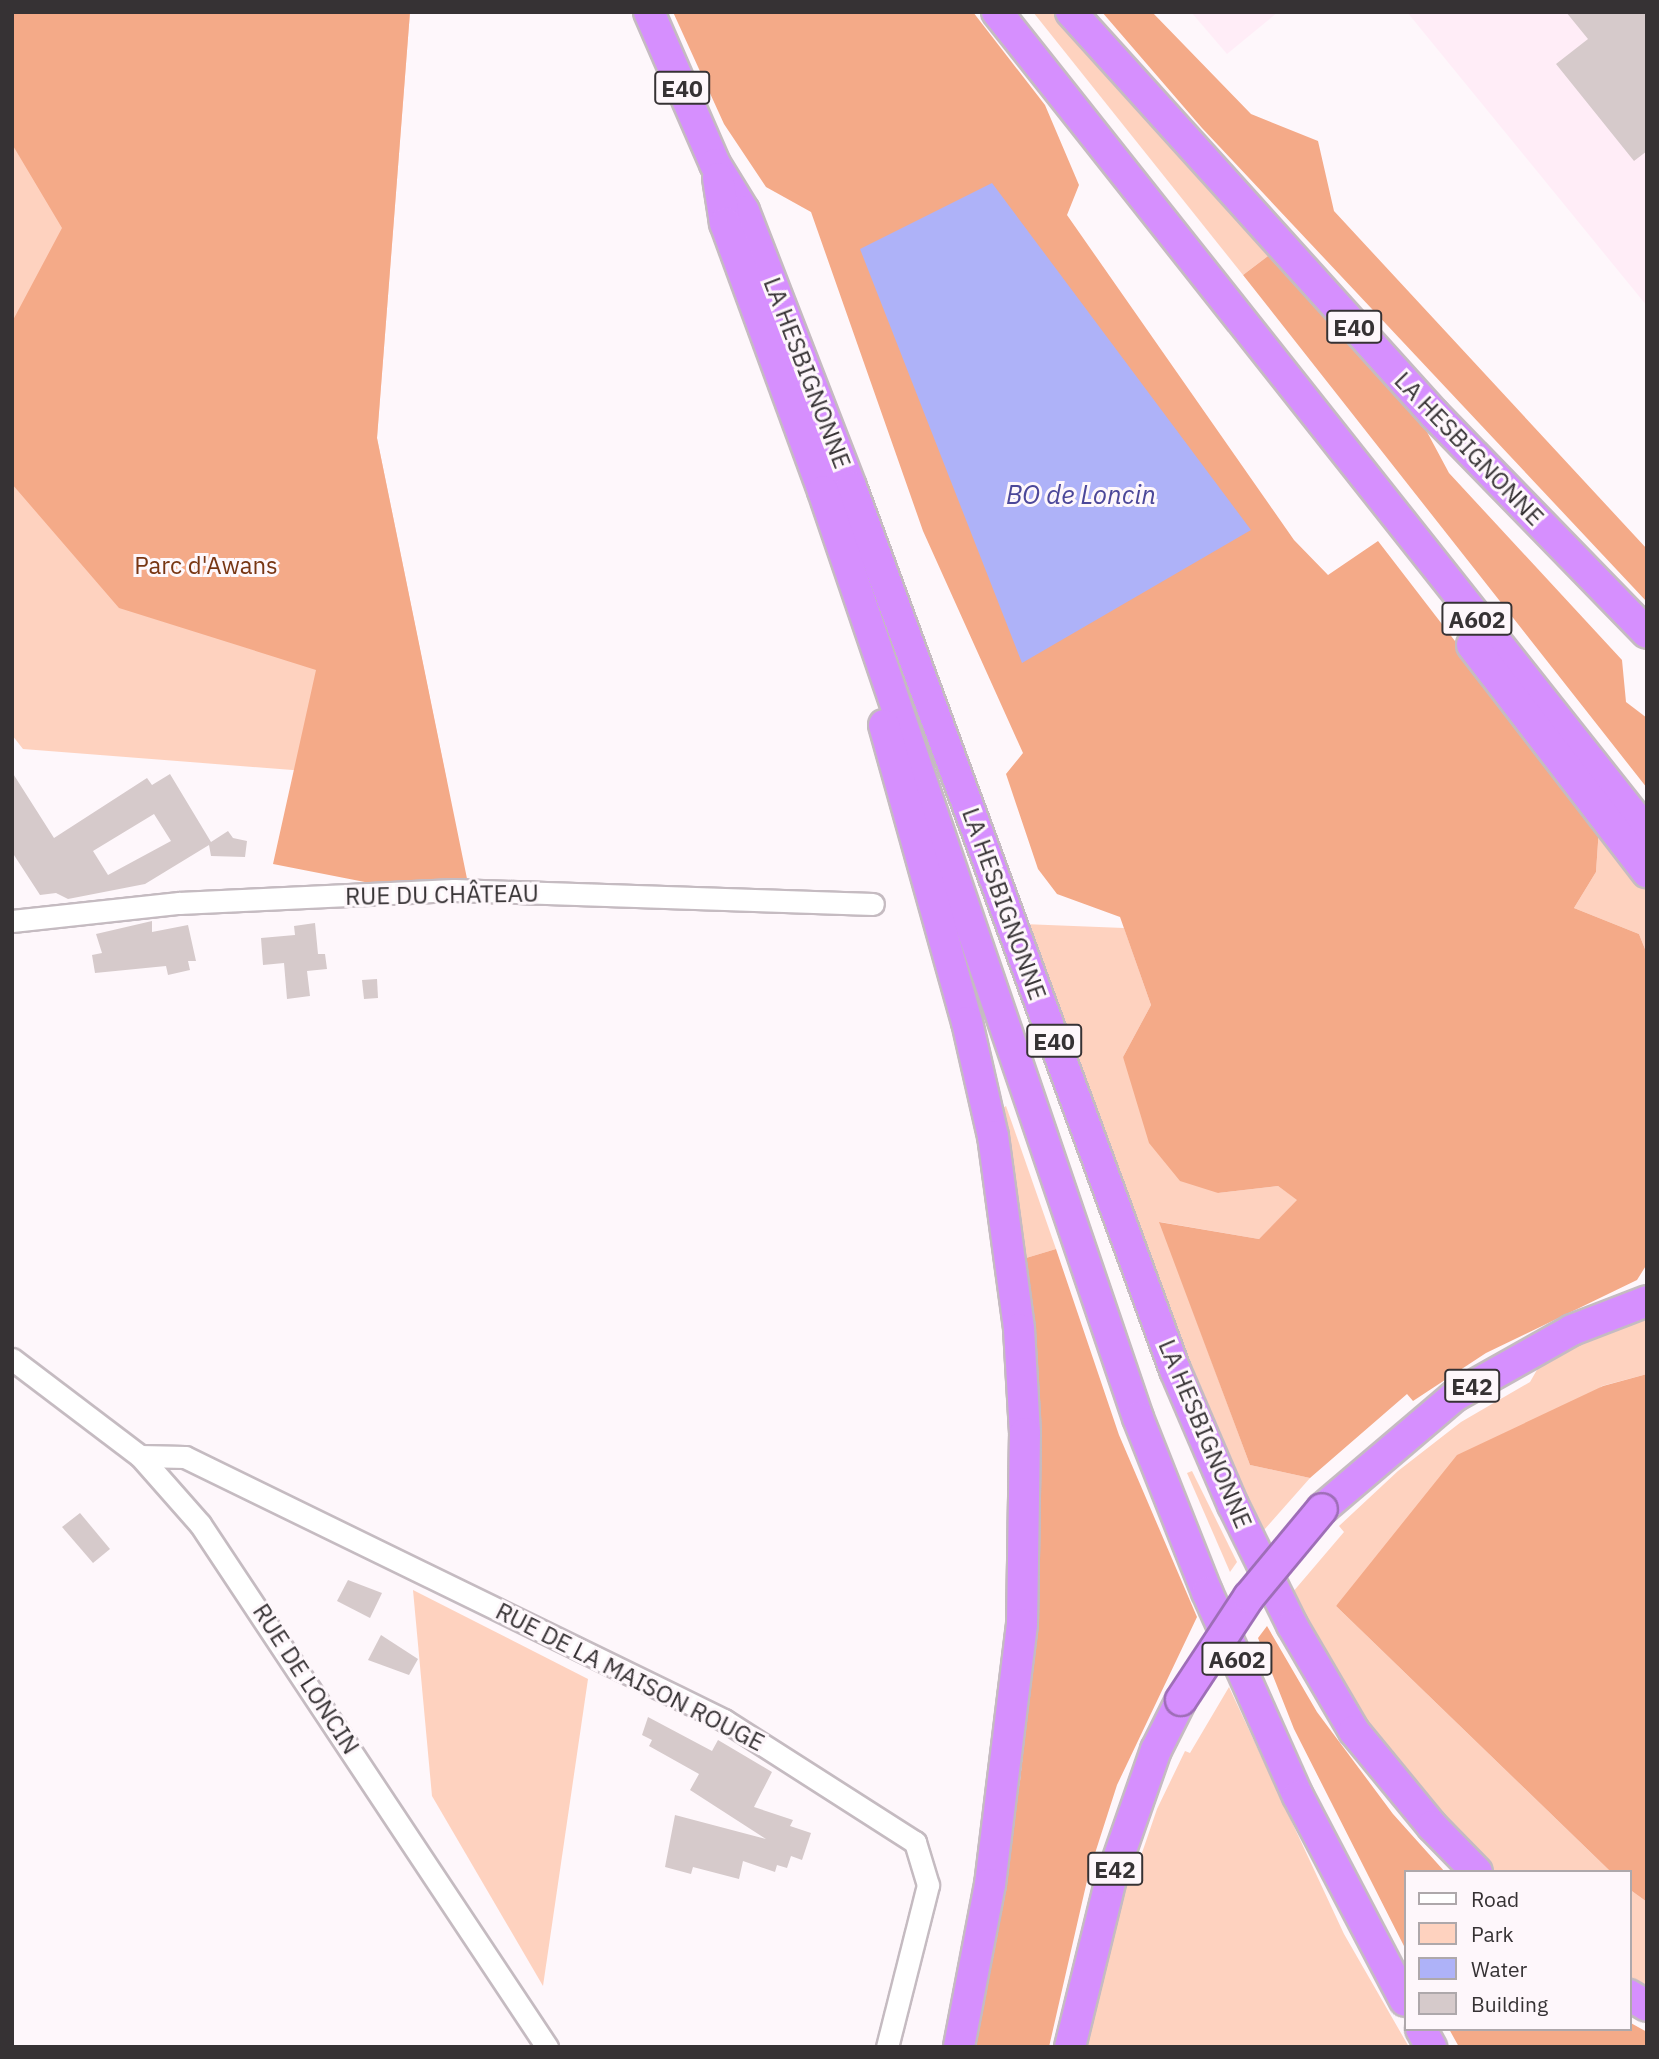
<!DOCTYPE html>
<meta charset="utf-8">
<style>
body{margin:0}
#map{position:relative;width:1659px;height:2059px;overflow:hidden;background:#fef7fb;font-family:"IBM Plex Sans",sans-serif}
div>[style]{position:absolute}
.built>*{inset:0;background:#ffedf7}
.green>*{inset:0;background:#fed2bf}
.forest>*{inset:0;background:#f4aa88}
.water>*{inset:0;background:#aeb2f8}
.building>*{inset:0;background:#d6cacb}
.roads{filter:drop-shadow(2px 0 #c5bbc1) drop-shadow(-2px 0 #c5bbc1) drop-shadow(0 2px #c5bbc1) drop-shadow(0 -2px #c5bbc1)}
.minor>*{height:21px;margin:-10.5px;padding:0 10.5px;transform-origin:10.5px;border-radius:10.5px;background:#fff}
.highway>*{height:30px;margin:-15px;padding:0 15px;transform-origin:15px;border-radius:15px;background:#d68ffe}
.bridges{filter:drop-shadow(2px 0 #9e6eb7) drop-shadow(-2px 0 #9e6eb7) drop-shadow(0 2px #9e6eb7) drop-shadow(0 -2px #9e6eb7)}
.highway-bridge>*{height:30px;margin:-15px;padding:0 15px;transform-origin:15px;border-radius:15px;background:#d68ffe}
span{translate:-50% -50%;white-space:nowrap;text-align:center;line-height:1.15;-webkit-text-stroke:6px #fef7fb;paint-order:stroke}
.shield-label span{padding:2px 5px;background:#fef7fb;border:2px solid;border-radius:5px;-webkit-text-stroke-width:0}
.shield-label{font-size:23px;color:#363234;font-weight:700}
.street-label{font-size:24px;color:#363234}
.park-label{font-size:24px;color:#783613}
.water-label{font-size:26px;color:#4b4799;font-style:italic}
.frame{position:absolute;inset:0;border:14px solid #363234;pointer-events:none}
.legend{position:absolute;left:1404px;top:1870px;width:228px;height:161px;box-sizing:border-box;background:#fef7fb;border:2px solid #aea8ab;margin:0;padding:9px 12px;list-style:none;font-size:21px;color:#363234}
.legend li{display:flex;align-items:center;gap:14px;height:35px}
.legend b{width:35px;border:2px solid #aea8ab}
</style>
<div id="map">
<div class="built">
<div style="clip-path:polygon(1191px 12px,1278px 12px,1227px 54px)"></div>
<div style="clip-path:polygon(1407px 12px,1647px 12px,1647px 306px)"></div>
</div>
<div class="green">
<div style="clip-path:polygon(12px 12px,410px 12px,377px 438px,447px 782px,23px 749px,12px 735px)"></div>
<div style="clip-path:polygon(1033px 12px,1057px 12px,1268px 256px,1243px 275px)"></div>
<div style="clip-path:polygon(1599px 828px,1647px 891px,1647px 954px,1639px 934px,1574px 908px,1596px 872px)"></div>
<div style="clip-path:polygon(1023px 924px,1124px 928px,1151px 1005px,1123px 1057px,1218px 1193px,1278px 1186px,1298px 1200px,1259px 1239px,1160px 1222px,1250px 1465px,1310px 1478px,1264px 1530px,1212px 1421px)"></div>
<div style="clip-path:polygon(1006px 1106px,1056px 1249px,1026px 1258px,1001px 1109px)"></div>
<div style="clip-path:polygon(1647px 1312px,1647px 1374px,1602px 1386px,1336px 1606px,1611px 1872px,1495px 1872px,1472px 1851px,1356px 1711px,1292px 1593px,1344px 1532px,1339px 1526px,1398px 1471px,1461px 1422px,1530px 1382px,1542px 1361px)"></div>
<div style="clip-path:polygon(1192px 1471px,1237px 1562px,1230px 1572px,1187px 1473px)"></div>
<div style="clip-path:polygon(413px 1590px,588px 1679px,543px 1986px,432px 1796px)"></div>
<div style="clip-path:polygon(1229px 1687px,1344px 1934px,1409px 2047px,1086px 2047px,1122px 1889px,1132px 1882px,1157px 1809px,1185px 1751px,1190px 1753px)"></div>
<div style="clip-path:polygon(1629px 1889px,1647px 1902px,1647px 1991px,1629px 1980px)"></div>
</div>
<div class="forest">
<div style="clip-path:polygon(12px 12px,410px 12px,377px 438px,472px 903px,273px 864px,316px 670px,119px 608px,12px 484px,12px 322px,62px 228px,12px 144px)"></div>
<div style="clip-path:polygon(673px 12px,973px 12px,1045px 105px,1079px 185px,1067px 215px,1294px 540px,1328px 575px,1378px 541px,1599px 828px,1596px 872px,1574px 908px,1639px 934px,1647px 954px,1647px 1264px,1637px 1280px,1486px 1353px,1413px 1401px,1407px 1394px,1310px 1478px,1250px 1465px,1159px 1222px,1259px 1239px,1297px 1200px,1278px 1186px,1218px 1193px,1180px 1181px,1149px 1143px,1123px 1057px,1151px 1005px,1120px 917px,1057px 894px,1038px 869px,1006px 774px,1023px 753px,923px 531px,811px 212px,766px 187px,724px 124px)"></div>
<div style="clip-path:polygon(1102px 12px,1152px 12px,1251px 114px,1318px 141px,1334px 211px,1647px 549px,1647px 602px,1202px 128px)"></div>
<div style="clip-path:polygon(1268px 256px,1419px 417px,1449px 473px,1622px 660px,1626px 702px,1647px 718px,1647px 788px,1243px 275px)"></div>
<div style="clip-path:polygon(1056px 1249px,1119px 1435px,1197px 1617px,1117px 1785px,1089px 1872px,1049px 2047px,973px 2047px,1020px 1781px,1032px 1670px,1039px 1544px,1037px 1406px,1026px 1258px)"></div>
<div style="clip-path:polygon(1647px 1374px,1647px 1902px,1629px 1889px,1629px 1872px,1611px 1872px,1336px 1606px,1457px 1455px,1603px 1386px)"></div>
<div style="clip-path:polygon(1267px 1626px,1317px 1712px,1393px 1814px,1445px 1872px,1405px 1872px,1405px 1948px,1294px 1729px,1258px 1638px)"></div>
<div style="clip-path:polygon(1629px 2022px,1647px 2032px,1647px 2047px,1459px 2047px,1449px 2029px,1629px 2029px)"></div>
</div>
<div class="water">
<div style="clip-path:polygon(992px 183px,1251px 530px,1022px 663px,860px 249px)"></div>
</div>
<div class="building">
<div style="clip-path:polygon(1566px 12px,1647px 12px,1647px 151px,1634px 161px,1556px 64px,1588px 39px)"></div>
<div style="clip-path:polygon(evenodd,12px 772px,54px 838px,147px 778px,152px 785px,170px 774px,211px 842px,228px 831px,233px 838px,247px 841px,245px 857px,211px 856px,209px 845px,145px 884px,68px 899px,56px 893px,40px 895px,12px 852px,12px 772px,154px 814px,171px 841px,108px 875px,93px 851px,154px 814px)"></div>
<div style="clip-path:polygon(152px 921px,152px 932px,188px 925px,196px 961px,188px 961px,190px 970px,168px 975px,166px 966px,95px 973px,92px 955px,102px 953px,96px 934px)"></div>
<div style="clip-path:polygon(315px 923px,318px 954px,325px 954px,327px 969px,307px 971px,310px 996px,287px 999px,284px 963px,263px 965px,261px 938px,295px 935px,294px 926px)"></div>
<div style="clip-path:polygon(377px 979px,378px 998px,364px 999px,362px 980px)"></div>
<div style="clip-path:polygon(80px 1513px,110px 1549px,93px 1563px,62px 1527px)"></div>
<div style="clip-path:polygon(348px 1580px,382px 1593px,370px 1618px,337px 1601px)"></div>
<div style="clip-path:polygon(381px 1635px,418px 1659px,409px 1675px,368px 1660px)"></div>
<div style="clip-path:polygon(648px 1717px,712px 1751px,718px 1740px,772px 1772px,754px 1807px,793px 1820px,790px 1826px,811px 1833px,802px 1860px,791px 1856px,787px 1868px,777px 1865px,775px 1872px,743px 1861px,739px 1879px,693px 1867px,691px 1874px,665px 1867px,675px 1815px,766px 1839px,690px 1790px,699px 1774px,649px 1746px,652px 1740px,642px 1735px)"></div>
</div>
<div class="roads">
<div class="minor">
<div style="left:12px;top:921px;width:168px;rotate:-6.2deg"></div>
<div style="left:179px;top:903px;width:275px;rotate:-2.7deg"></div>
<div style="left:454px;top:890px;width:419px;rotate:1.9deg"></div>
<div style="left:12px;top:1359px;width:161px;rotate:37.2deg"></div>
<div style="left:140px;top:1456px;width:91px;rotate:48.6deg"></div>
<div style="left:200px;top:1524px;width:628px;rotate:56.44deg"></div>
<div style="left:140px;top:1456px;width:45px;rotate:1.3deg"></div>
<div style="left:185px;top:1457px;width:600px;rotate:26.01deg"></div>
<div style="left:724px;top:1720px;width:227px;rotate:32.6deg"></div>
<div style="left:915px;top:1842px;width:45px;rotate:73.2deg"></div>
<div style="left:928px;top:1885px;width:167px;rotate:104.2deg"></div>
</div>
<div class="highway">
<div style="left:649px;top:12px;width:166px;rotate:66.5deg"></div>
<div style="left:715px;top:164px;width:55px;rotate:58.3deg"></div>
<div style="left:744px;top:211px;width:296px;rotate:68.8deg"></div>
<div style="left:851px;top:487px;width:941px;rotate:69.85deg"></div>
<div style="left:1175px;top:1370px;width:147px;rotate:66.8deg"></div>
<div style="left:1233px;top:1505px;width:134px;rotate:63.8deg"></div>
<div style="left:1292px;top:1625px;width:123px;rotate:59.7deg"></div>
<div style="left:1354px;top:1731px;width:123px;rotate:50.6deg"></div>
<div style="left:1432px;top:1826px;width:64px;rotate:45.6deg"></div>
<div style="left:997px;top:12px;width:1046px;rotate:51.6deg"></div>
<div style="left:1071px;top:12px;width:542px;rotate:47.92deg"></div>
<div style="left:1434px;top:414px;width:305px;rotate:45.8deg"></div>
<div style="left:718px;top:178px;width:46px;rotate:81.2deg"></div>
<div style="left:725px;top:223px;width:285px;rotate:69.9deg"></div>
<div style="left:823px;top:491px;width:979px;rotate:71.23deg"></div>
<div style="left:1138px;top:1418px;width:187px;rotate:68.4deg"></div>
<div style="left:1207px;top:1592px;width:223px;rotate:66deg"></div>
<div style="left:1298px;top:1796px;width:231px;rotate:62.4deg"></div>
<div style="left:1472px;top:645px;width:287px;rotate:52.4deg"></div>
<div style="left:884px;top:725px;width:308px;rotate:74.4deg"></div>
<div style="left:967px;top:1022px;width:117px;rotate:77.2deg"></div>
<div style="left:993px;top:1136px;width:195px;rotate:82.3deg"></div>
<div style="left:1019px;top:1329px;width:104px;rotate:86.7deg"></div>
<div style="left:1025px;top:1433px;width:191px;rotate:90.9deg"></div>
<div style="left:1022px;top:1624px;width:262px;rotate:97deg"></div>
<div style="left:990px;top:1884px;width:166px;rotate:100.8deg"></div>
<div style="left:1322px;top:1509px;width:175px;rotate:-40.4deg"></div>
<div style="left:1455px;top:1396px;width:134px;rotate:-29.4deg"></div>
<div style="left:1572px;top:1330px;width:80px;rotate:-21.1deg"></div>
<div style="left:1629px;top:1995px;width:21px;rotate:31deg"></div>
<div style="left:1421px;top:2029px;width:21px;rotate:61deg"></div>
<div style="left:1070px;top:2047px;width:173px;rotate:-76.3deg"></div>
<div style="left:1111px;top:1879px;width:137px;rotate:-70.8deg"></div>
<div style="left:1156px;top:1750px;width:56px;rotate:-63.4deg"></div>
</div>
</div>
<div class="bridges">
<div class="highway-bridge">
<div style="left:1181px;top:1700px;width:123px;rotate:-56.6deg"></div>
<div style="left:1249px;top:1597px;width:114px;rotate:-50.3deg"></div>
</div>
</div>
<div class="shield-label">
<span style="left:682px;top:88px">E40</span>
<span style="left:1354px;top:327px">E40</span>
<span style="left:1477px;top:619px">A602</span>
<span style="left:1054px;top:1041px">E40</span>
<span style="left:1472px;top:1386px">E42</span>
<span style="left:1237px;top:1659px">A602</span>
<span style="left:1115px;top:1869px">E42</span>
</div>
<div class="street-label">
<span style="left:807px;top:373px;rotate:69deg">LA HESBIGNONNE</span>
<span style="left:1469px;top:449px;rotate:46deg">LA HESBIGNONNE</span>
<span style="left:442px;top:895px;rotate:-1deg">RUE DU CHÂTEAU</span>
<span style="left:1004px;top:904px;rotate:70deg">LA HESBIGNONNE</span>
<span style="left:1205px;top:1434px;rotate:67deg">LA HESBIGNONNE</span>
<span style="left:630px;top:1677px;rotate:27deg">RUE DE LA MAISON ROUGE</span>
<span style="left:306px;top:1679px;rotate:57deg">RUE DE LONCIN</span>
</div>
<div class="park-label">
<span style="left:206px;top:566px">Parc d'Awans</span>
</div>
<div class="water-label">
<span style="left:1081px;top:495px">BO de Loncin</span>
</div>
<div class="frame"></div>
<ul class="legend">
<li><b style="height:9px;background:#fff"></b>Road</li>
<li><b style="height:19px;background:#fed2bf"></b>Park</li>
<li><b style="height:19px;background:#aeb2f8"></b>Water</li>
<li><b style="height:19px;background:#d6cacb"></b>Building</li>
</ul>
</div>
